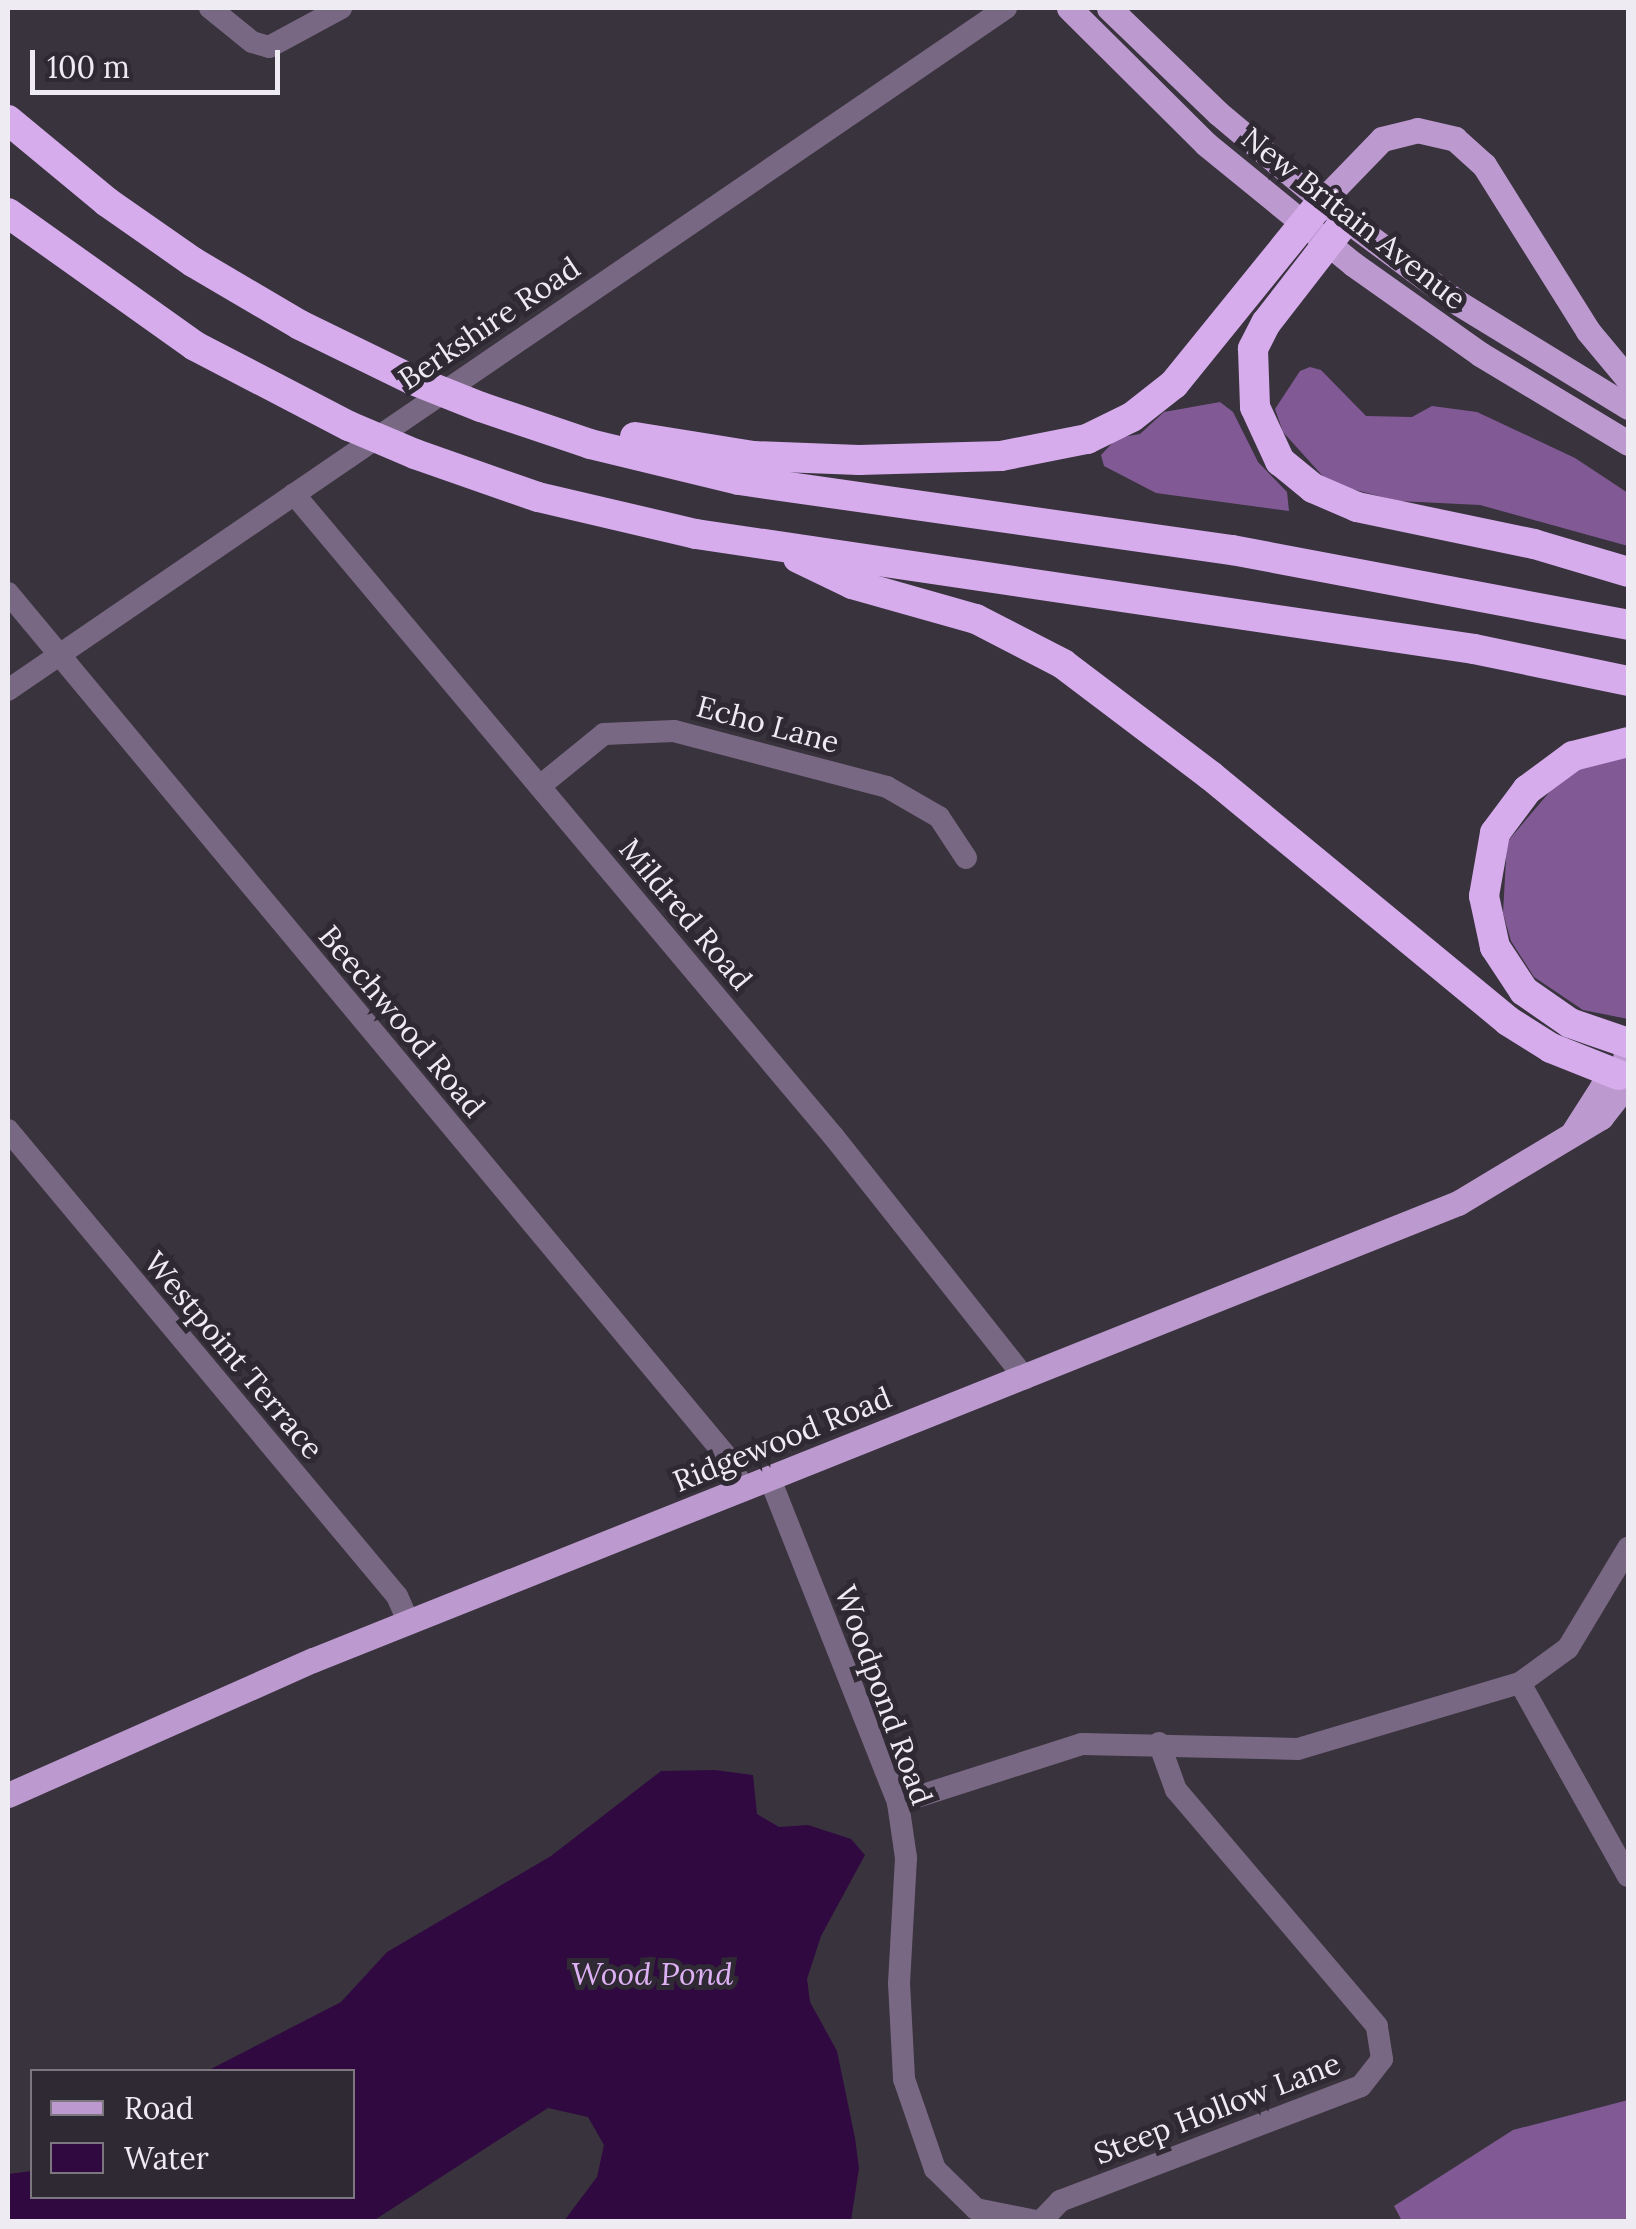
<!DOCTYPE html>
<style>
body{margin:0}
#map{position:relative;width:1636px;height:2229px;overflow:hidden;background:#39333d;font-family:Lora,serif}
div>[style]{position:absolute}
.forest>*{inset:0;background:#815a95}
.water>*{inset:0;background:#300940}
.minor>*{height:22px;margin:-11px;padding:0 11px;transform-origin:11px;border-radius:11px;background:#796883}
.major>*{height:25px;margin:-12.5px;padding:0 12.5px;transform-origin:12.5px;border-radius:12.5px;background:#bc99cf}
.highway>*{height:30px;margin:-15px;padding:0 15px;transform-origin:15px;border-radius:15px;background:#d6aced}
.highway-bridge>*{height:30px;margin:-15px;padding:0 15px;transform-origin:15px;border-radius:15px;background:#d6aced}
span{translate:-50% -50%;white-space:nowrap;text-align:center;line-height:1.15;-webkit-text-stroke:10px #2f2933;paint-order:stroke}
.street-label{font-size:30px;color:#efebf2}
.water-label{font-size:32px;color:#deb1f5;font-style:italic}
.frame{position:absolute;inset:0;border:10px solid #efebf2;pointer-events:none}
.legend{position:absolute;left:30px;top:2069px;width:325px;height:130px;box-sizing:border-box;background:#2f2933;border:2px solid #7c777f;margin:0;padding:12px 18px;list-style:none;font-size:30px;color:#efebf2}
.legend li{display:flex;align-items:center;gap:20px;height:50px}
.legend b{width:50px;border:2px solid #7c777f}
.scale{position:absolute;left:30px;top:50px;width:250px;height:45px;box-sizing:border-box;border:5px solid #efebf2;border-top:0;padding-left:12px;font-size:30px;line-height:35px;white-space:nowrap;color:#efebf2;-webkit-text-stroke:8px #2f2933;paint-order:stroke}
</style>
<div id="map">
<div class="forest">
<div style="clip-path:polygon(1310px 367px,1321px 370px,1366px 416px,1412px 417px,1432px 406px,1477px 412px,1575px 458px,1628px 493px,1628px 546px,1480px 505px,1398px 501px,1329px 483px,1283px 432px,1275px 409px,1300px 371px)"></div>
<div style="clip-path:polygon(1220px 402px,1233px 412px,1258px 462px,1287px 492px,1289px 511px,1156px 493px,1104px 466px,1101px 455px,1117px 438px,1140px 434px,1164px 412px)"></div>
<div style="clip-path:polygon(1628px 754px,1628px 1019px,1583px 1010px,1534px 977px,1511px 941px,1503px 913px,1507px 842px,1558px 782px,1590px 763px)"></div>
<div style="clip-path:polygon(1628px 2100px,1628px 2221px,1402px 2221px,1394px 2206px,1513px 2130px)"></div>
</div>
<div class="water">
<div style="clip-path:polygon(715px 1770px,753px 1775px,757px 1814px,779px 1827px,808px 1825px,851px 1839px,865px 1855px,821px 1936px,807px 1979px,810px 2002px,837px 2051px,855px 2138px,859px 2168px,851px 2221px,564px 2221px,597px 2177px,604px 2145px,588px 2117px,548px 2108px,373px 2221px,8px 2221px,8px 2174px,32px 2171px,32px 2196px,352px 2196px,352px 2072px,207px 2071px,341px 2002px,387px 1952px,551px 1856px,661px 1771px)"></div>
</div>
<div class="minor">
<div style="left:210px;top:8px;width:54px;rotate:39deg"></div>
<div style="left:252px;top:42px;width:18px;rotate:16deg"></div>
<div style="left:269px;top:47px;width:82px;rotate:-28.4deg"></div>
<div style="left:294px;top:494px;width:840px;rotate:49.98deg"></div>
<div style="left:834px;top:1137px;width:308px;rotate:51.6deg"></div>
<div style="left:8px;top:593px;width:1124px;rotate:50.23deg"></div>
<div style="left:727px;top:1457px;width:37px;rotate:63deg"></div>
<div style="left:8px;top:690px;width:1209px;rotate:-34.35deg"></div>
<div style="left:540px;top:786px;width:82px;rotate:-39.1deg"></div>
<div style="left:604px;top:734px;width:70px;rotate:-2.5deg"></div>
<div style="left:674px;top:731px;width:220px;rotate:14.7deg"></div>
<div style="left:887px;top:787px;width:60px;rotate:30deg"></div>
<div style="left:939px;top:817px;width:49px;rotate:56.6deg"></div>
<div style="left:8px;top:1130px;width:607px;rotate:50.15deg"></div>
<div style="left:397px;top:1596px;width:27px;rotate:66deg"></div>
<div style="left:770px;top:1479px;width:348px;rotate:68.4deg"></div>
<div style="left:898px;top:1803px;width:56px;rotate:81.7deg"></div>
<div style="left:906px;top:1858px;width:125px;rotate:93.2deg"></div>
<div style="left:899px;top:1983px;width:96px;rotate:87deg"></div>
<div style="left:904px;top:2079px;width:95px;rotate:71deg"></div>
<div style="left:935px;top:2169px;width:57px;rotate:44.3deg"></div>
<div style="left:976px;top:2209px;width:66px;rotate:11.3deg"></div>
<div style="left:1520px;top:1683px;width:221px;rotate:60.8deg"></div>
<div style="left:898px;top:1803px;width:193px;rotate:-17.8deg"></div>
<div style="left:1082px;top:1744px;width:216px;rotate:1.3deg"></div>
<div style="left:1298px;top:1749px;width:232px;rotate:-16.6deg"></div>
<div style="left:1520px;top:1683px;width:59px;rotate:-36.1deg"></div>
<div style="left:1568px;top:1648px;width:117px;rotate:-59deg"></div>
<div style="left:1041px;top:2221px;width:28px;rotate:-46deg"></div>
<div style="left:1060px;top:2201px;width:322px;rotate:-20.9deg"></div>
<div style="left:1361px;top:2086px;width:34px;rotate:-52deg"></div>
<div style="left:1382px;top:2059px;width:33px;rotate:-99deg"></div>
<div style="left:1377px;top:2026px;width:310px;rotate:-130.4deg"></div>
<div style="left:1176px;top:1790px;width:50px;rotate:-109.9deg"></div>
</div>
<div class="major">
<div style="left:1069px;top:8px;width:193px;rotate:44.8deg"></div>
<div style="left:1206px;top:144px;width:190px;rotate:39.2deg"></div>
<div style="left:1353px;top:264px;width:156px;rotate:35.3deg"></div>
<div style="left:1480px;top:354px;width:173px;rotate:31deg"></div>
<div style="left:1109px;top:8px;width:151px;rotate:43.9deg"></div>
<div style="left:1218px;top:113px;width:154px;rotate:40deg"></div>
<div style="left:1336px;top:212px;width:154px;rotate:36.6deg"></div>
<div style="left:1460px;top:304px;width:197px;rotate:31.5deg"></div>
<div style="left:1322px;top:201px;width:86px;rotate:-45.9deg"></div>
<div style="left:1382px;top:139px;width:36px;rotate:-14deg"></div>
<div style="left:1417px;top:130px;width:39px;rotate:13deg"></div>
<div style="left:1455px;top:139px;width:39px;rotate:42deg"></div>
<div style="left:1484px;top:165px;width:196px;rotate:57.9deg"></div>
<div style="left:1588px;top:331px;width:62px;rotate:50.2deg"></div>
<div style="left:1574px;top:1131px;width:52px;rotate:-57.5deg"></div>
<div style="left:1602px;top:1087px;width:21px;rotate:-35deg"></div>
<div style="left:1619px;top:1075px;width:9px;rotate:13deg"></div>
<div style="left:8px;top:1795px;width:334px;rotate:-23.9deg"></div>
<div style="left:313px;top:1660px;width:1233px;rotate:-21.76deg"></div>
<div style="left:1458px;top:1203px;width:167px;rotate:-31deg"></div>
<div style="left:1601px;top:1117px;width:28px;rotate:-52deg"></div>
<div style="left:1618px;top:1095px;width:53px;rotate:-79.1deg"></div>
</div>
<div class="highway">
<div style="left:8px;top:120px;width:129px;rotate:39.6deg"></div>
<div style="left:107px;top:202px;width:105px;rotate:34.9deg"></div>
<div style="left:193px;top:262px;width:124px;rotate:30.5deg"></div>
<div style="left:300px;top:325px;width:126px;rotate:26deg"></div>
<div style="left:8px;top:213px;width:229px;rotate:35.4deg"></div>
<div style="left:195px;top:346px;width:174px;rotate:27.5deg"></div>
<div style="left:1346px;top:220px;width:130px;rotate:127.8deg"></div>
<div style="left:1266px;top:323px;width:29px;rotate:117deg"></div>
<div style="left:1253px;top:349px;width:58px;rotate:88deg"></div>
<div style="left:1255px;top:407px;width:60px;rotate:65.2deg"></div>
<div style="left:1280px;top:461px;width:43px;rotate:39.3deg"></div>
<div style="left:1313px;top:488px;width:48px;rotate:23.4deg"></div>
<div style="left:1357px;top:507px;width:181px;rotate:11.8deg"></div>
<div style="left:1534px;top:544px;width:98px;rotate:16.6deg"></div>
<div style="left:481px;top:407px;width:115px;rotate:18.7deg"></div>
<div style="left:590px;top:444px;width:153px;rotate:13.6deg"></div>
<div style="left:739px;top:480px;width:498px;rotate:8.1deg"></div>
<div style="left:1232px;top:550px;width:403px;rotate:10.7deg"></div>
<div style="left:635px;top:437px;width:120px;rotate:9.1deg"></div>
<div style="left:753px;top:456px;width:106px;rotate:2.2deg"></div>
<div style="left:859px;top:460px;width:142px;rotate:-1.6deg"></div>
<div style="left:1001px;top:456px;width:88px;rotate:-11.2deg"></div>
<div style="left:1087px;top:439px;width:50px;rotate:-26.1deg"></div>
<div style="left:1132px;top:417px;width:53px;rotate:-38.2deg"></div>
<div style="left:1174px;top:384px;width:235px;rotate:-51deg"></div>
<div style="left:415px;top:454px;width:130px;rotate:19.3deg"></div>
<div style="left:538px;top:497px;width:162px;rotate:13.2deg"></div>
<div style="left:696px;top:534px;width:786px;rotate:8.41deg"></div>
<div style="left:1474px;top:649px;width:157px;rotate:11.7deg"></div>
<div style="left:798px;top:558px;width:60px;rotate:25.7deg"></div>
<div style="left:852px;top:584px;width:129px;rotate:15.8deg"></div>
<div style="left:976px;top:619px;width:98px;rotate:27.3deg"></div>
<div style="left:1063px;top:664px;width:186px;rotate:37.1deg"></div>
<div style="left:1211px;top:776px;width:385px;rotate:39.5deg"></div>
<div style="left:1508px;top:1021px;width:51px;rotate:32.1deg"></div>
<div style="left:1551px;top:1048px;width:73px;rotate:21.7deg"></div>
<div style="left:1628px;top:1043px;width:61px;rotate:-161deg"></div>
<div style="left:1570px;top:1023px;width:56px;rotate:-145.2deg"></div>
<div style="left:1524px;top:991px;width:53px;rotate:-123.4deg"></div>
<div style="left:1495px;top:947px;width:52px;rotate:-102.2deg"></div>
<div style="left:1484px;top:896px;width:64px;rotate:-80.1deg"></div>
<div style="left:1495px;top:833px;width:54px;rotate:-53.3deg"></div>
<div style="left:1527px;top:790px;width:57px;rotate:-36.5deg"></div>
<div style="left:1573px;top:756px;width:57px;rotate:-14.3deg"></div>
</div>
<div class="highway-bridge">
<div style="left:413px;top:380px;width:73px;rotate:21.7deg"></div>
<div style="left:349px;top:426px;width:72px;rotate:23deg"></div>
</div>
<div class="street-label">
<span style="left:1354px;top:218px;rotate:38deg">New Britain Avenue</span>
<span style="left:489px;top:323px;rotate:-34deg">Berkshire Road</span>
<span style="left:768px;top:724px;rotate:15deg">Echo Lane</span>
<span style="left:686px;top:914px;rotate:50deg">Mildred Road</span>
<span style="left:402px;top:1021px;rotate:50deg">Beechwood Road</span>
<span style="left:234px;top:1355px;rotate:50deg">Westpoint Terrace</span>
<span style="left:782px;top:1439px;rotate:-22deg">Ridgewood Road</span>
<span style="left:884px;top:1695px;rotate:70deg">Woodpond Road</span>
<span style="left:1217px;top:2108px;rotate:-21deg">Steep Hollow Lane</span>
</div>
<div class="water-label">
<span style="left:652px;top:1974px">Wood Pond</span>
</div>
<div class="frame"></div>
<ul class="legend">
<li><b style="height:12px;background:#bc99cf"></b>Road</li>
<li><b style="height:28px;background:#300940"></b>Water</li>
</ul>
<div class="scale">100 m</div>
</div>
